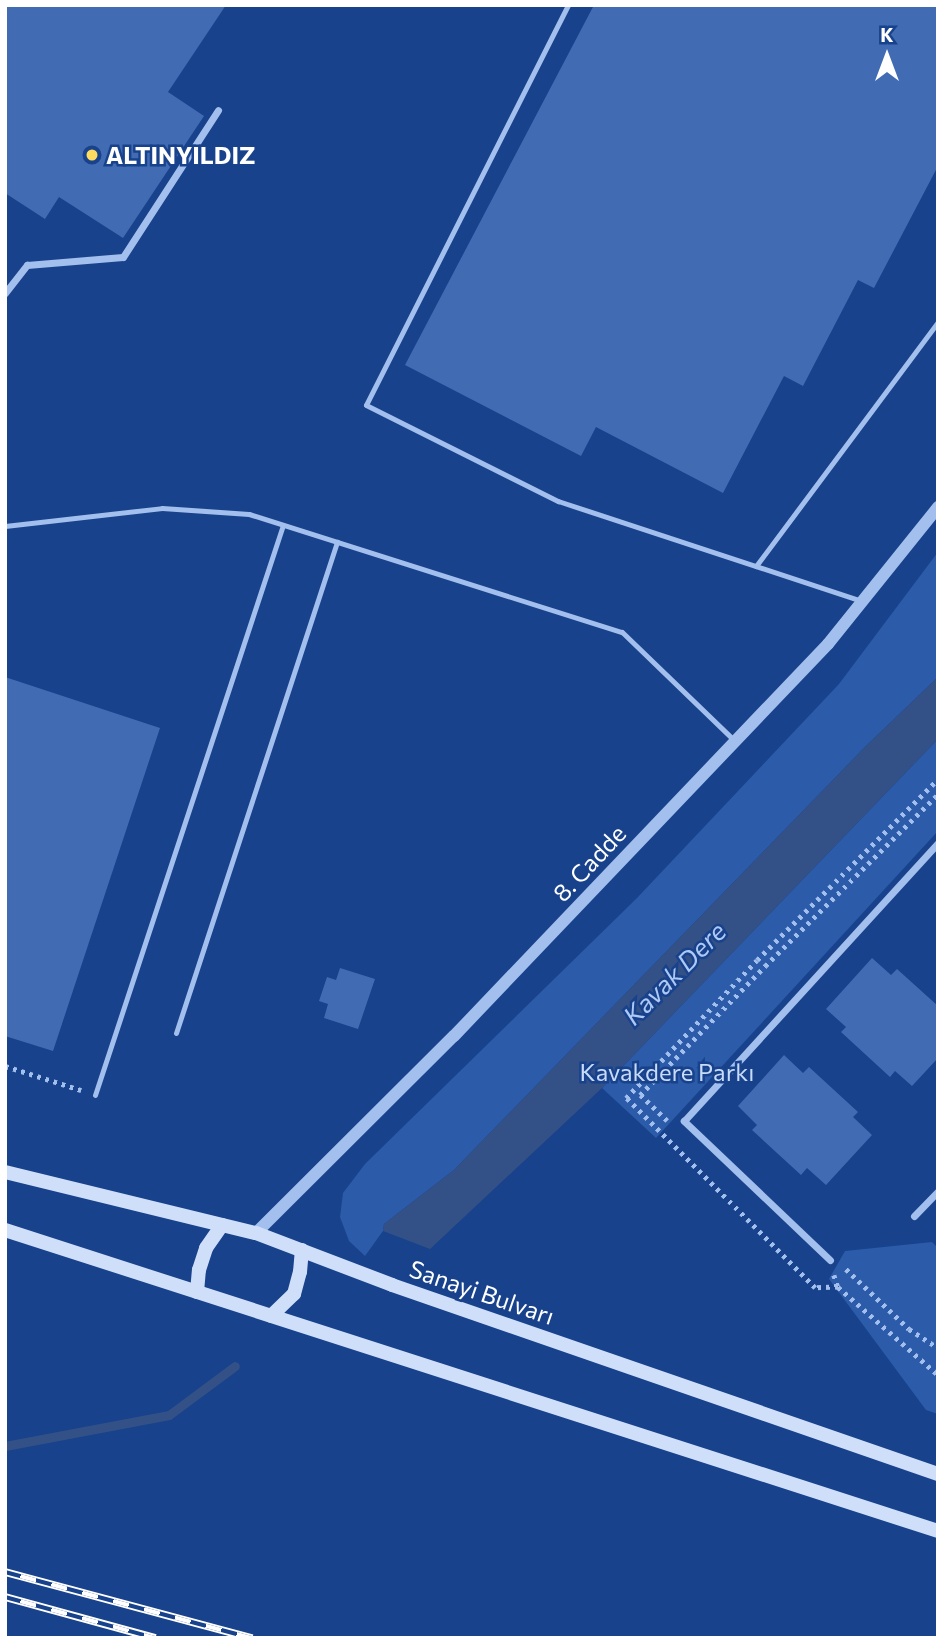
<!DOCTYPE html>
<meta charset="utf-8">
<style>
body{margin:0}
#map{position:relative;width:943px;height:1643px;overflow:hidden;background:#18428b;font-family:Commissioner,sans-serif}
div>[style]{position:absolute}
.green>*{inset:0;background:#2b5ba9}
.water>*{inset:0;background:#335187}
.stream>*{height:9px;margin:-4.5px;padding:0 4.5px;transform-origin:4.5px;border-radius:4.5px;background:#335187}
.building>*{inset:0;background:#416cb3}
.path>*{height:4.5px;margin-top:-2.25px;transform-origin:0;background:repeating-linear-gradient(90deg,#a2bfee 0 3.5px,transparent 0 8.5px)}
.service>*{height:5px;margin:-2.5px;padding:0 2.5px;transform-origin:2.5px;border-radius:2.5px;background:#a2bfee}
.minor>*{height:7px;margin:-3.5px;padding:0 3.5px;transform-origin:3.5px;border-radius:3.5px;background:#a2bfee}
.tertiary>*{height:12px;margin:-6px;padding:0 6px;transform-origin:6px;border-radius:6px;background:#a2bfee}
.secondary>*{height:14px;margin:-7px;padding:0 7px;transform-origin:7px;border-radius:7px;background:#cfdffa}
.rail>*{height:8px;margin-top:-4px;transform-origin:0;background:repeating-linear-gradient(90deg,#18428b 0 16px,#fff 0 32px);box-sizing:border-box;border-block:2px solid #fff}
.dots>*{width:19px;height:19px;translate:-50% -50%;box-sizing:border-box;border:4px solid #18428b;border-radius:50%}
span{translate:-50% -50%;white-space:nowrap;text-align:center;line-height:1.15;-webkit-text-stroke:5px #18428b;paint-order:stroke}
.poi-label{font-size:24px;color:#fff;font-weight:700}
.left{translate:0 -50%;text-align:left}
.street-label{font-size:24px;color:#fff}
.park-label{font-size:24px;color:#c8dbfa}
.water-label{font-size:26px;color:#aec9f5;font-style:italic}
.frame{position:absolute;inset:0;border:7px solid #fff;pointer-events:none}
.north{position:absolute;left:852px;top:21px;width:70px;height:70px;-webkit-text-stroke:5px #18428b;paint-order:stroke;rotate:0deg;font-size:19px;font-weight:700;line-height:28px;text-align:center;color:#fff}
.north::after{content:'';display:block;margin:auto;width:24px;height:32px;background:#fff;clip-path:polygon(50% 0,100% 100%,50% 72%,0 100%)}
</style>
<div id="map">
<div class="green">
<div style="clip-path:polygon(938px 552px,938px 677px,866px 746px,454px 1170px,384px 1224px,383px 1231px,365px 1256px,349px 1241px,340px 1217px,343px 1193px,365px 1164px,637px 898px,839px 684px)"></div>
<div style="clip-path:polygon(938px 739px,938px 831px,656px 1138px,602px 1088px)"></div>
<div style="clip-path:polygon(932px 1242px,938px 1248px,938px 1414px,926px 1410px,829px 1279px,845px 1251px)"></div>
</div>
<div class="water">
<div style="clip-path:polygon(938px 677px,938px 739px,602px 1088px,430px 1249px,383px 1231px,384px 1224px,454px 1170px,866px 746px)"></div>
</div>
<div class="stream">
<div style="left:5px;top:1446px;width:167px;rotate:-10.7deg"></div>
<div style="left:169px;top:1415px;width:82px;rotate:-36.6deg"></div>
</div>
<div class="building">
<div style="clip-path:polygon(5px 5px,226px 5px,168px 92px,204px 116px,123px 238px,59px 197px,45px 219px,5px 193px)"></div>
<div style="clip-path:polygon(594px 5px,938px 5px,938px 166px,874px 288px,858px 280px,803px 386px,784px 376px,723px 493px,596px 427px,581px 456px,405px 365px)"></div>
<div style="clip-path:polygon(5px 677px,160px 728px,53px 1051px,5px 1036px)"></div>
<div style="clip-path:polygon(872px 958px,891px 975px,897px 969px,938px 1006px,938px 1058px,912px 1086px,895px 1071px,890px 1077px,841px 1032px,846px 1027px,826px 1009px)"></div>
<div style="clip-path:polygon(340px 968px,375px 979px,358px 1029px,324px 1018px,328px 1004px,319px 1001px,327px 977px,336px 980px)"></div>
<div style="clip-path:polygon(784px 1055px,803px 1073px,809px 1067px,858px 1112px,853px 1117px,872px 1135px,826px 1185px,807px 1168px,801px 1175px,752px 1130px,757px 1125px,738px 1106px)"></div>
</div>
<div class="path">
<div style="left:5px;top:1066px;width:80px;rotate:17.5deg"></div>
<div style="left:667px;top:1121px;width:37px;rotate:-136deg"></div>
<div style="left:640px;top:1095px;width:180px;rotate:-45.9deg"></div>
<div style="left:765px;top:966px;width:244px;rotate:-44.8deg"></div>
<div style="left:846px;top:1269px;width:87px;rotate:43.6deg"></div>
<div style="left:909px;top:1329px;width:35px;rotate:33deg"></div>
<div style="left:834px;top:1275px;width:13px;rotate:72deg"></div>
<div style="left:838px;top:1287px;width:133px;rotate:41.3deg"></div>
<div style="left:838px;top:1287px;width:23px;rotate:178deg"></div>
<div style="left:815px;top:1288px;width:268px;rotate:-134.8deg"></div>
<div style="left:626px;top:1098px;width:190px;rotate:-46.5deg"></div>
<div style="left:757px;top:960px;width:256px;rotate:-45deg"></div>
</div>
<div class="service">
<div style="left:568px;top:5px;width:448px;rotate:116.8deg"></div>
<div style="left:366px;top:405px;width:215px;rotate:26.6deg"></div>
<div style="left:558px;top:501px;width:321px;rotate:18.2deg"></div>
<div style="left:5px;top:526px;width:158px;rotate:-6.5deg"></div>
<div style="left:162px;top:508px;width:87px;rotate:3.9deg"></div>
<div style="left:249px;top:514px;width:391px;rotate:17.6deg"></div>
<div style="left:622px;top:632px;width:156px;rotate:44deg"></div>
<div style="left:756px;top:566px;width:304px;rotate:-53.3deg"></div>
<div style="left:176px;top:1033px;width:517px;rotate:-71.85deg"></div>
<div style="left:95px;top:1095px;width:600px;rotate:-71.75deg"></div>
</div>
<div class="minor">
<div style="left:5px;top:293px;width:36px;rotate:-52deg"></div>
<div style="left:27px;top:265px;width:96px;rotate:-4.8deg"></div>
<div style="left:123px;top:257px;width:175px;rotate:-57.1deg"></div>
<div style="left:914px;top:1216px;width:35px;rotate:-46deg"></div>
<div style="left:830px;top:1260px;width:202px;rotate:-136.4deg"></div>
<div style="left:684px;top:1121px;width:377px;rotate:-47.6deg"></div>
</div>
<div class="tertiary">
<div style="left:256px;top:1233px;width:279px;rotate:-44.9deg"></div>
<div style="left:454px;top:1036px;width:542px;rotate:-46.35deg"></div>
<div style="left:828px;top:644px;width:176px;rotate:-51.2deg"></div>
</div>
<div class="secondary">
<div style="left:5px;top:1172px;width:258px;rotate:13.7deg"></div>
<div style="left:256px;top:1233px;width:146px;rotate:20.9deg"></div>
<div style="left:392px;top:1285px;width:578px;rotate:19.09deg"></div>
<div style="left:5px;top:1230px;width:980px;rotate:17.88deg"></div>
<div style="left:197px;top:1292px;width:22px;rotate:-85deg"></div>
<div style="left:199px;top:1270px;width:23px;rotate:-72deg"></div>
<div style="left:206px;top:1248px;width:28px;rotate:-55deg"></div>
<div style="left:271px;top:1316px;width:32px;rotate:-44deg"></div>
<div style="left:294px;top:1294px;width:23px;rotate:-75deg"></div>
<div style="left:300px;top:1272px;width:22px;rotate:-85deg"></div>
</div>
<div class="rail">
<div style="left:5px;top:1572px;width:256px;rotate:15deg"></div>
<div style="left:5px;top:1597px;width:156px;rotate:15.3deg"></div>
</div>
<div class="dots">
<div style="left:92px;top:155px;background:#ffdc5f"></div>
</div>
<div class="poi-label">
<span class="left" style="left:106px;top:155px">ALTINYILDIZ</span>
</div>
<div class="street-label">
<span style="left:589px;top:863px;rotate:-47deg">8. Cadde</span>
<span style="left:482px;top:1292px;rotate:19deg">Sanayi Bulvarı</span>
</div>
<div class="park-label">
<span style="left:667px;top:1072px">Kavakdere Parkı</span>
</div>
<div class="water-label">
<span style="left:674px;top:973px;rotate:-45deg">Kavak Dere</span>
</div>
<div class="frame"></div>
<div class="north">K</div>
</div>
